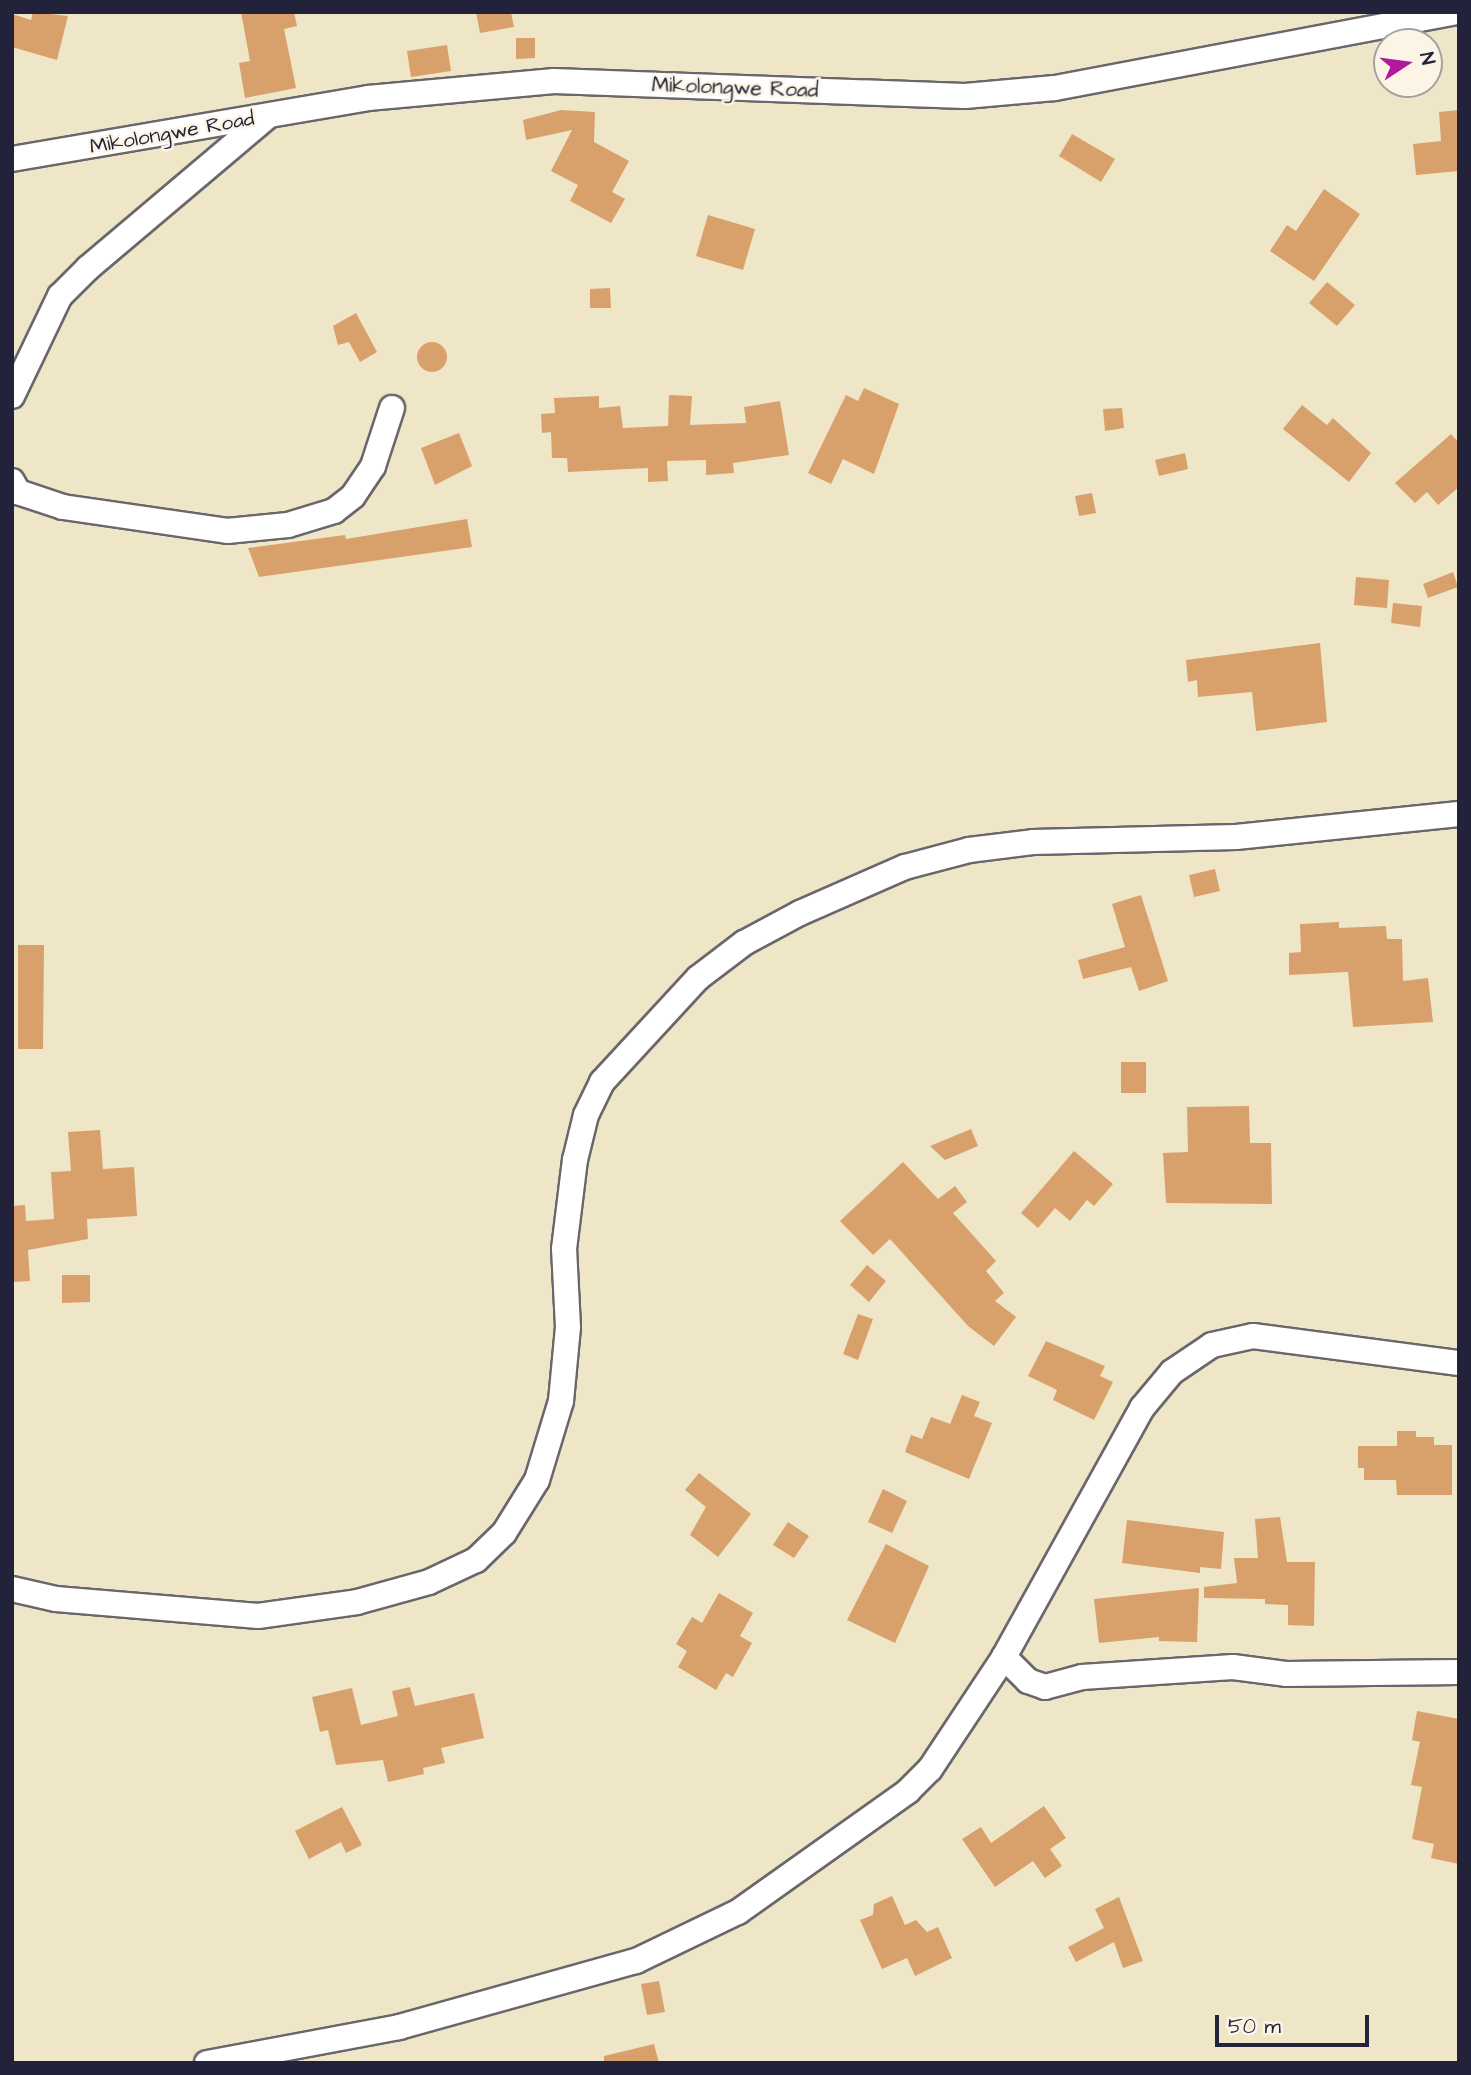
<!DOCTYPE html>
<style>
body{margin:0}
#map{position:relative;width:1471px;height:2075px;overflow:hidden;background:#efe6c8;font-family:"Architects Daughter",sans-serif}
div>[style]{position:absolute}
.building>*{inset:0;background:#d8a16b}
.round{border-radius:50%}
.roads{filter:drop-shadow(2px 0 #6a676c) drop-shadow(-2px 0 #6a676c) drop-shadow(0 2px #6a676c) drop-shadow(0 -2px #6a676c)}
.minor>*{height:24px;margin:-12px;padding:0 12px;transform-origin:12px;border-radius:12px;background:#fff}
span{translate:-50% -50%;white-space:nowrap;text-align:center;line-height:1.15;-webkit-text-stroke:5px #fcf5e5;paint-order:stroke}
.street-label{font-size:21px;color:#22223b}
.frame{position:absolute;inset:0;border:14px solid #22223b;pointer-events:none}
.north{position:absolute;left:1373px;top:28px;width:70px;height:70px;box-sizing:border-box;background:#fcf5e5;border:2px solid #a5a1a1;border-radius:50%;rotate:77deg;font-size:19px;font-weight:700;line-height:28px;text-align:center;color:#22223b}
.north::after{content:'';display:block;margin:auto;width:24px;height:32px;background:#b5179e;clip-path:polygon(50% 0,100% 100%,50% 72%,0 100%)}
.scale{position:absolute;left:1215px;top:2015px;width:154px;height:32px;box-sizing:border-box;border:4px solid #22223b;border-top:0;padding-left:9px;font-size:21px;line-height:24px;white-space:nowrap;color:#22223b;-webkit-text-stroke:5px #fcf5e5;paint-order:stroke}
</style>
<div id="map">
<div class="building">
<div style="clip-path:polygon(33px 12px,68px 16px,57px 60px,12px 47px,12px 14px,31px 20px)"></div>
<div style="clip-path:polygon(241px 12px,294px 12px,297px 26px,284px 29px,296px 88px,245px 98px,239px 63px,250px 61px)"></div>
<div style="clip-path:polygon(476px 12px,511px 12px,514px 27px,480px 33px)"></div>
<div style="clip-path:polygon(516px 38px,535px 38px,535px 58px,516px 59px)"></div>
<div style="clip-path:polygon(447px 45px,451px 71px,411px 77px,407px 51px)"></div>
<div style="clip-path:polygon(561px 110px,595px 112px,594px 142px,629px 161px,612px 192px,625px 199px,611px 223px,570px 201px,578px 185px,551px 171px,572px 130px,526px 140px,523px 120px)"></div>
<div style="clip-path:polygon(1459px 110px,1459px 171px,1416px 175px,1413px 144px,1441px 141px,1439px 112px)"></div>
<div style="clip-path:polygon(1072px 134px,1115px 159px,1101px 182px,1059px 156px)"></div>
<div style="clip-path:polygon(1324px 189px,1360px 214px,1314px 281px,1270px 251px,1287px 225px,1296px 231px)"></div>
<div style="clip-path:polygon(708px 215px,755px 229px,743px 270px,696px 256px)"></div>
<div style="clip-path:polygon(1327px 282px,1355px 305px,1337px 326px,1309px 303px)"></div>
<div style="clip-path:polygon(610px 288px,611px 308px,590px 308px,590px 289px)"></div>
<div style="clip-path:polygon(356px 313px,377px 352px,360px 362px,349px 342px,338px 345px,333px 326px)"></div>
<div class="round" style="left:417px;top:342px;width:30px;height:30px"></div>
<div style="clip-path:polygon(864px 388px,899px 404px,874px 474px,843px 459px,831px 484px,808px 473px,846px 395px,858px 401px)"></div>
<div style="clip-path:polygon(669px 395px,692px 396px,690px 425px,746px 423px,744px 407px,780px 401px,789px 455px,733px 463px,734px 473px,706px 475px,706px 460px,667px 461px,668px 481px,648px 482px,648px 468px,568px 472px,567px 458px,552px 458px,551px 432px,542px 433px,541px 414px,555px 413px,554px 398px,599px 396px,599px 408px,620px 406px,623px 428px,668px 426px)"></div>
<div style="clip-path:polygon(1302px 405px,1327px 425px,1333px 418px,1371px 453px,1349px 482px,1283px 429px)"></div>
<div style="clip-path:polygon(1122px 408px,1124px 428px,1105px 431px,1103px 409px)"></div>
<div style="clip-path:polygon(459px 433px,472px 466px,435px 485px,421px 448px)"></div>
<div style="clip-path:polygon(1451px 434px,1459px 443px,1459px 487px,1438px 505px,1427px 492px,1415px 503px,1395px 483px)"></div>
<div style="clip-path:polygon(1185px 453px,1188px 469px,1159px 476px,1155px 460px)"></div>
<div style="clip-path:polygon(1092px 493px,1096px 513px,1079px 516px,1075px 496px)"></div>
<div style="clip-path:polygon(467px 519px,472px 547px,259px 577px,248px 548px,345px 535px,346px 539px)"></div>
<div style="clip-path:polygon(1453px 572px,1458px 587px,1428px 598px,1423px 584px)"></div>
<div style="clip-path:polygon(1356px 577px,1389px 580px,1387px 608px,1354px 605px)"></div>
<div style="clip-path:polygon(1393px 603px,1422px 606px,1420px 627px,1391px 623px)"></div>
<div style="clip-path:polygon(1320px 643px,1327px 722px,1256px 731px,1252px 692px,1198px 697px,1197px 680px,1188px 682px,1186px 660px)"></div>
<div style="clip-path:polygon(1215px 869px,1220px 891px,1194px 897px,1189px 875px)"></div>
<div style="clip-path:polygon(1141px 895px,1168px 981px,1139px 991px,1131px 967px,1083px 979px,1078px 960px,1125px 947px,1112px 904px)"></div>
<div style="clip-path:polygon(1339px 922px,1339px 928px,1386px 926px,1387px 939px,1402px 939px,1403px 981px,1428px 978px,1433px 1022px,1353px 1027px,1348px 972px,1289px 975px,1289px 953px,1301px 952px,1300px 924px)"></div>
<div style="clip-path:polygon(18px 945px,44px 945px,43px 1049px,18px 1049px)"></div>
<div style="clip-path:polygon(1121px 1062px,1146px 1062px,1146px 1093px,1121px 1093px)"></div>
<div style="clip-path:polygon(1249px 1106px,1250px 1143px,1271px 1143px,1272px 1204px,1166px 1203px,1163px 1153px,1188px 1152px,1187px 1107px)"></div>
<div style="clip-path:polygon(971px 1129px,978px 1146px,945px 1160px,930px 1146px)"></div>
<div style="clip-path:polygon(100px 1130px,103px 1169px,134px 1167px,137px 1216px,87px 1219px,88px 1239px,28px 1250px,30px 1281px,12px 1282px,12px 1206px,25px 1205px,26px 1221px,54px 1219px,51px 1172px,71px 1171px,68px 1132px)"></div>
<div style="clip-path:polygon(1074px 1151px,1113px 1184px,1094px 1206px,1087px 1200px,1070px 1221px,1055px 1208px,1038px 1228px,1021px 1213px)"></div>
<div style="clip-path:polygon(903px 1162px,938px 1199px,955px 1186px,967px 1202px,953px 1213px,996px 1261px,986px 1271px,1004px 1293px,995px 1301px,1016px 1317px,994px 1346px,968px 1326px,890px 1239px,873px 1255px,840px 1221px)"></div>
<div style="clip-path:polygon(867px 1265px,886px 1281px,869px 1302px,850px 1285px)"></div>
<div style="clip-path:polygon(62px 1275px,90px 1275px,90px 1302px,62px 1303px)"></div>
<div style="clip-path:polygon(858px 1314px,873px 1319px,858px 1360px,843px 1354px)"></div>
<div style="clip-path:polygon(1046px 1341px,1105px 1366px,1100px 1376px,1113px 1382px,1094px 1420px,1053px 1400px,1057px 1390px,1028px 1376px)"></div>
<div style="clip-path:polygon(962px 1395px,980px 1402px,974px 1416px,992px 1423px,969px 1479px,905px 1452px,911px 1435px,922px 1439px,931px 1417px,950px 1424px)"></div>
<div style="clip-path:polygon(1397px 1431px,1416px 1431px,1416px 1437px,1434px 1437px,1434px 1445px,1452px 1445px,1452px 1495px,1397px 1495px,1396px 1480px,1364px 1480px,1364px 1468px,1358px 1468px,1358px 1446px,1397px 1446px)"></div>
<div style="clip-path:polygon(699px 1473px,751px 1514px,718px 1557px,690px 1535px,706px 1507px,685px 1490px)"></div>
<div style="clip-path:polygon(883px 1489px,907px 1501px,892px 1533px,868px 1522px)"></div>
<div style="clip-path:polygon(1280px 1517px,1287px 1562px,1315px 1562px,1314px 1626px,1288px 1625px,1288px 1605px,1265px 1604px,1265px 1599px,1204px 1598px,1204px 1587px,1237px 1583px,1234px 1558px,1258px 1558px,1255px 1519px)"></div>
<div style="clip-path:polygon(1127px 1520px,1224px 1532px,1221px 1569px,1200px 1567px,1200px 1573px,1122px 1563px)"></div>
<div style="clip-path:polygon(788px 1522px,809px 1536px,794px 1558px,773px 1545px)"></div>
<div style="clip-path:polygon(886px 1544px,929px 1566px,895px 1643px,847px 1620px)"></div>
<div style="clip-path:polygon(1199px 1588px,1197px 1642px,1159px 1641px,1159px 1637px,1099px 1643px,1094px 1599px)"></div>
<div style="clip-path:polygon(719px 1593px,753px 1613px,740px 1636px,752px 1643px,733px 1677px,726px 1673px,716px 1690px,678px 1667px,687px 1651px,676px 1644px,692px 1617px,702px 1623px)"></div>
<div style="clip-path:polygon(410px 1687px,415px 1706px,474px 1693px,484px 1738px,441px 1748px,445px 1763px,423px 1768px,424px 1774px,388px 1782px,383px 1760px,336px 1765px,328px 1730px,320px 1732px,312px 1697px,352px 1688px,361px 1725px,398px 1716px,392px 1691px)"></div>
<div style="clip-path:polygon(1417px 1711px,1459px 1719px,1459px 1864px,1431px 1858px,1434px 1844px,1412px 1839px,1422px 1787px,1411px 1785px,1420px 1742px,1412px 1740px)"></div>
<div style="clip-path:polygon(1044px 1806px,1066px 1838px,1050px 1849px,1062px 1866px,1045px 1878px,1033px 1861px,995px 1887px,962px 1839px,981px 1827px,991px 1843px)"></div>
<div style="clip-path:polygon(342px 1807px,362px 1845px,346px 1853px,341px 1842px,309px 1859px,295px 1831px)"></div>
<div style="clip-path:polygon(892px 1896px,905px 1925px,916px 1920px,927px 1932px,938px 1927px,952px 1958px,915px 1976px,907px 1958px,882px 1969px,860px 1920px,873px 1915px,874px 1904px)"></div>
<div style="clip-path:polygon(1119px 1897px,1143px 1961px,1123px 1968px,1114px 1942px,1076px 1962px,1068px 1947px,1104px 1928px,1095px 1909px)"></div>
<div style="clip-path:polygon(659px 1981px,665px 2012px,647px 2015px,641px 1984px)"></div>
<div style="clip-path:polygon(654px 2044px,659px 2063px,604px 2063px,604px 2056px)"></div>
</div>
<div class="roads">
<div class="minor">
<div style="left:12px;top:159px;width:361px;rotate:-9.7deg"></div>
<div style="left:368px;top:98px;width:187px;rotate:-5.2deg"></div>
<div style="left:554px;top:81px;width:411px;rotate:2.1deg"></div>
<div style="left:965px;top:96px;width:90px;rotate:-5.1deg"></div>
<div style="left:1055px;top:88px;width:408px;rotate:-10.7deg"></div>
<div style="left:12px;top:396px;width:111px;rotate:-64.4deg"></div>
<div style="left:60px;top:296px;width:40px;rotate:-45deg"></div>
<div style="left:88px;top:268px;width:234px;rotate:-40.2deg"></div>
<div style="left:12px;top:481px;width:13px;rotate:61deg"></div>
<div style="left:18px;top:492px;width:47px;rotate:18.4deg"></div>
<div style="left:63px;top:507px;width:166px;rotate:8.3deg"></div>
<div style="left:227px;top:531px;width:61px;rotate:-5.6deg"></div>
<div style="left:288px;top:525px;width:48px;rotate:-16.9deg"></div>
<div style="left:334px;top:511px;width:24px;rotate:-38deg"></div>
<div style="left:353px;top:496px;width:36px;rotate:-56deg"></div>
<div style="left:373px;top:466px;width:61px;rotate:-71.9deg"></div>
<div style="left:12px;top:1589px;width:45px;rotate:12.8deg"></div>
<div style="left:56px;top:1599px;width:203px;rotate:4.8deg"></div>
<div style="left:258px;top:1616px;width:100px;rotate:-8deg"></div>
<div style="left:357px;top:1602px;width:75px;rotate:-15.5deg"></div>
<div style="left:429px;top:1582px;width:52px;rotate:-25.1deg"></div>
<div style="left:476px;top:1560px;width:39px;rotate:-44deg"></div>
<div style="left:504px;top:1533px;width:62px;rotate:-58.1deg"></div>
<div style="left:537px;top:1480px;width:83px;rotate:-73.1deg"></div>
<div style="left:561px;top:1401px;width:74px;rotate:-84.6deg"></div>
<div style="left:568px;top:1327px;width:78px;rotate:-92.9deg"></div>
<div style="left:564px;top:1249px;width:90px;rotate:-83deg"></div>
<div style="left:575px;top:1160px;width:46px;rotate:-76.3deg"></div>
<div style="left:586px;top:1115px;width:37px;rotate:-64deg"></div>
<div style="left:602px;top:1082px;width:142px;rotate:-47.3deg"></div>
<div style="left:698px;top:978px;width:58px;rotate:-37.3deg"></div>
<div style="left:744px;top:943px;width:64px;rotate:-28.2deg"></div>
<div style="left:800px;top:913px;width:115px;rotate:-23.7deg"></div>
<div style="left:905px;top:867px;width:66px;rotate:-14.9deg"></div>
<div style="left:969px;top:850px;width:64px;rotate:-7.1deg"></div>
<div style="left:1033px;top:842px;width:203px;rotate:-1.4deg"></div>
<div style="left:1236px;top:837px;width:224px;rotate:-5.9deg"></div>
<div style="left:1004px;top:1657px;width:34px;rotate:45deg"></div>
<div style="left:1028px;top:1681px;width:18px;rotate:19deg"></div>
<div style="left:1045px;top:1687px;width:38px;rotate:-15deg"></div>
<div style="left:1082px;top:1677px;width:151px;rotate:-3.8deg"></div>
<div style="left:1233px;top:1667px;width:53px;rotate:7.5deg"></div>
<div style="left:1286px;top:1674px;width:173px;rotate:-0.7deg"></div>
<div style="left:207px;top:2063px;width:195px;rotate:-10.6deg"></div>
<div style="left:399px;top:2027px;width:246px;rotate:-15.6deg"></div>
<div style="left:636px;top:1961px;width:113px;rotate:-25.7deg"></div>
<div style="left:738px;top:1912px;width:209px;rotate:-35.4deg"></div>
<div style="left:908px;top:1791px;width:31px;rotate:-45deg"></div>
<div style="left:930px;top:1769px;width:134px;rotate:-56.5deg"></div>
<div style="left:1004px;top:1657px;width:285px;rotate:-61deg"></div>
<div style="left:1142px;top:1408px;width:47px;rotate:-50.2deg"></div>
<div style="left:1172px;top:1372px;width:48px;rotate:-34deg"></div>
<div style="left:1212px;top:1345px;width:42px;rotate:-12.4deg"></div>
<div style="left:1253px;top:1336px;width:208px;rotate:7.5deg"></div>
</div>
</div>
<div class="street-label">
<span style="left:735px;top:88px;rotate:2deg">Mikolongwe Road</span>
<span style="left:172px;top:133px;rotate:-10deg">Mikolongwe Road</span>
</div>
<div class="frame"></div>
<div class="north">N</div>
<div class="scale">50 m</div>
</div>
